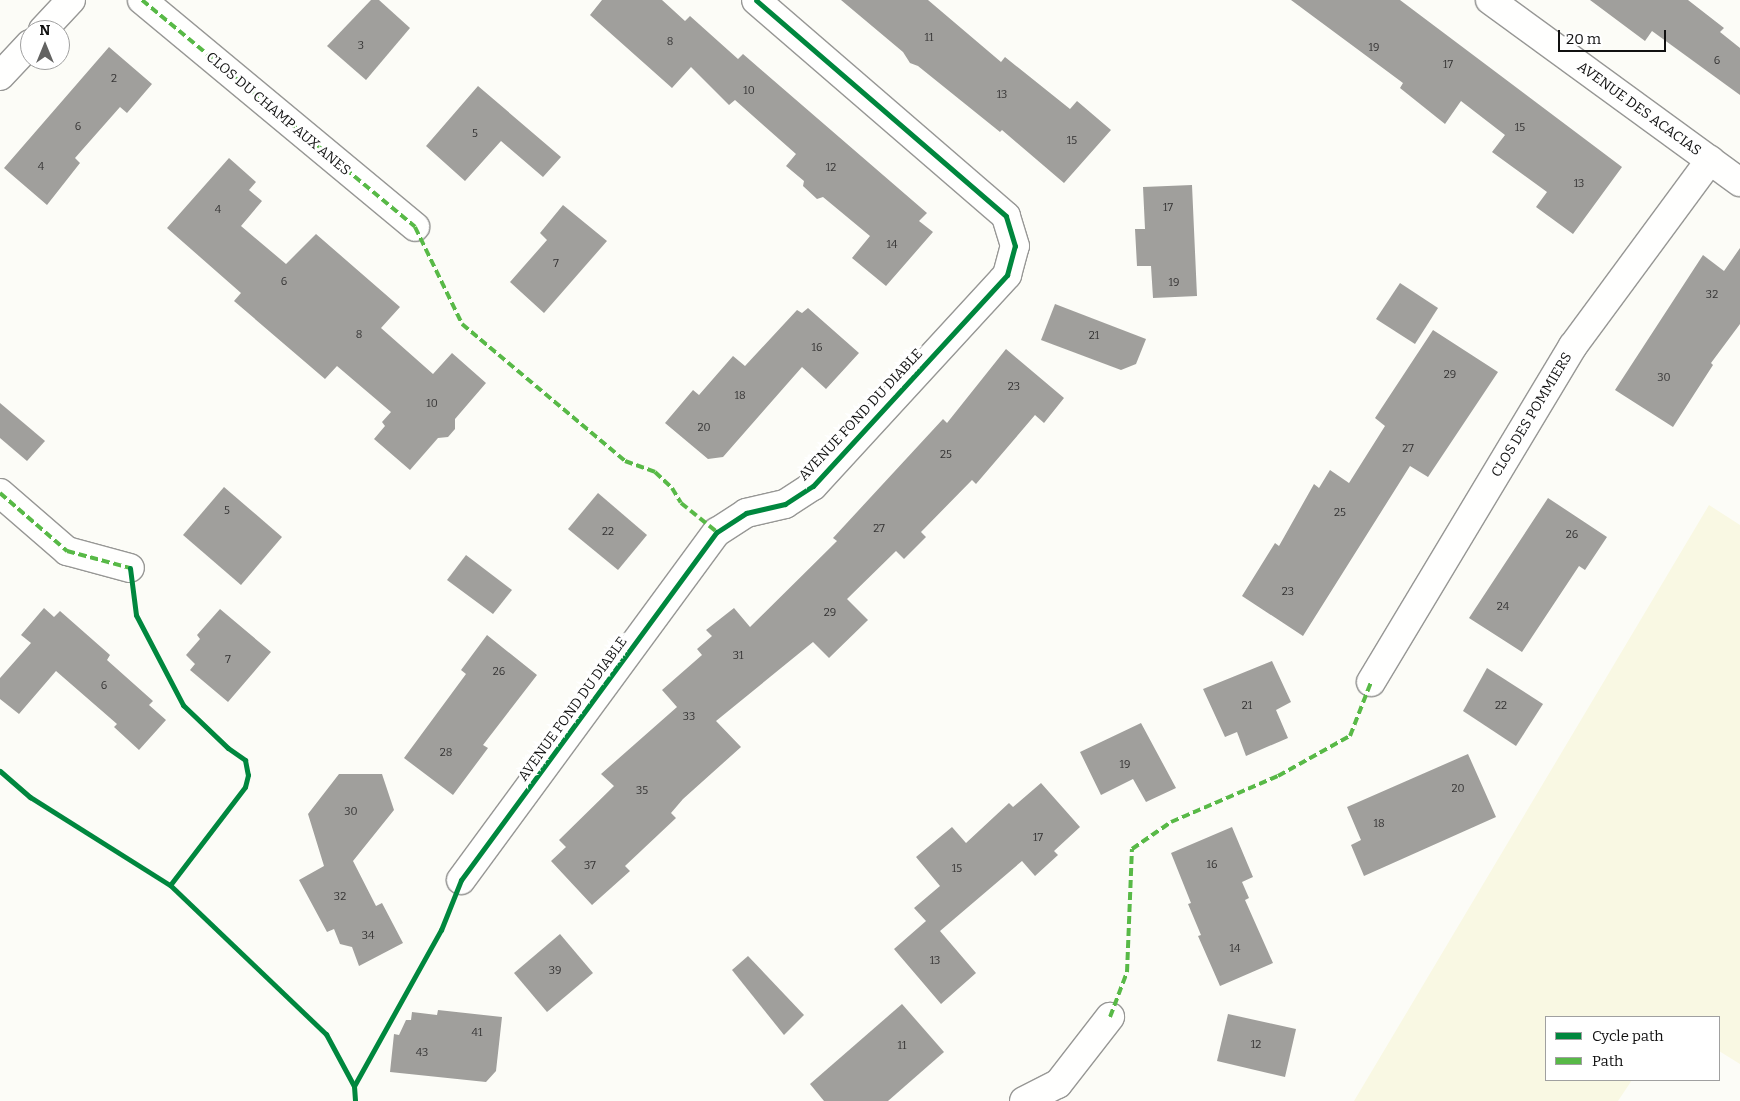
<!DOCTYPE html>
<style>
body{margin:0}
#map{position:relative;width:1740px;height:1101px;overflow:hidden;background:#fcfcf7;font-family:Bitter,serif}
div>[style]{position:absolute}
.farmland>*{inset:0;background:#f9f8e3}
.building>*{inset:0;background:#a09f9c}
.roads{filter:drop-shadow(1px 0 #979795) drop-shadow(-1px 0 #979795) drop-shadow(0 1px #979795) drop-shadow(0 -1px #979795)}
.minor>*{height:28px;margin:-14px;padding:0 14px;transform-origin:14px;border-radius:14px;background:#fffffe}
.quiet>*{height:4px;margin-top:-2px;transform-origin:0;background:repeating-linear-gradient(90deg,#58b947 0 8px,transparent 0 12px)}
.cycleway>*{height:5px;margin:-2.5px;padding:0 2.5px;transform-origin:2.5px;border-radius:2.5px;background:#00873e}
span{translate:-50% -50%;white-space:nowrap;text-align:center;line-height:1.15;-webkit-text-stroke:5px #fff;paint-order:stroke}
.number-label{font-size:11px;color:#353434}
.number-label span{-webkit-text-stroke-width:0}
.street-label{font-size:14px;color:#111}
.legend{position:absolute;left:1545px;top:1016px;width:175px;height:65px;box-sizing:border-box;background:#fff;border:1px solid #a0a0a0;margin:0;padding:6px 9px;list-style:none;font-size:15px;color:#111}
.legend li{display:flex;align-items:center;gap:10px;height:25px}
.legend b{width:25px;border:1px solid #a0a0a0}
.north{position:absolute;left:20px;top:20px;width:50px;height:50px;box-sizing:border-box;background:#fff;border:1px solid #a0a0a0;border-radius:50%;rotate:0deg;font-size:14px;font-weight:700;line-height:20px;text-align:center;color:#111}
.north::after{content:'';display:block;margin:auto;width:18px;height:22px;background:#636362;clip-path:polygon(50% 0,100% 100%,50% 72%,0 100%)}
.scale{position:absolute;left:1558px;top:30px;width:108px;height:22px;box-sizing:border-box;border:2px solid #111;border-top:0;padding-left:6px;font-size:15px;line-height:18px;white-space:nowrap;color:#111;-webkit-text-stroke:4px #fff;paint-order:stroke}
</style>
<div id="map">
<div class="farmland">
<div style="clip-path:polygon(1709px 505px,1740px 525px,1740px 1064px,1719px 1051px,1719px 1017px,1546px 1017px,1546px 1080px,1632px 1080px,1618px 1101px,1354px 1101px)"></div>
</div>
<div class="building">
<div style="clip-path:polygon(371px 0,379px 0,410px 28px,366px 80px,327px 46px)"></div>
<div style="clip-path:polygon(602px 0,662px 0,685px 21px,690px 16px,738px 59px,743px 54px,927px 213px,919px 221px,933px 232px,886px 286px,852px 258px,870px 236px,823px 197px,817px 199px,803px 186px,804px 181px,786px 166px,796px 154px,735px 100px,729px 105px,691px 67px,672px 88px,590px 15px)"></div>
<div style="clip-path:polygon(841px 0,928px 0,1001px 62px,1005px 57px,1070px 109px,1077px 101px,1111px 130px,1064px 183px,1002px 130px,1000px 132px,918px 66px,910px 63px,903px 52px)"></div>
<div style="clip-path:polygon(1291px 0,1400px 0,1622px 167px,1573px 234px,1536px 207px,1547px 192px,1492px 152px,1505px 135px,1461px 101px,1445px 124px,1400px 88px,1403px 83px)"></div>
<div style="clip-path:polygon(1590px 0,1688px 0,1724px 28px,1720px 32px,1740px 48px,1740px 95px,1652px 31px,1645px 41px)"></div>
<div style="clip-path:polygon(109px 47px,152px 84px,127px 113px,120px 107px,75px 158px,80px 163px,47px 205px,4px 168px)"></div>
<div style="clip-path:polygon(478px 86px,561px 157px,543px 177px,501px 141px,465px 181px,426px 146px)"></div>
<div style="clip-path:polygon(229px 158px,256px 182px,249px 190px,262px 201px,241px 226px,286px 264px,316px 234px,400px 307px,381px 328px,433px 374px,452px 353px,486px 383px,455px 419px,455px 429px,448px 437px,438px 438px,410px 470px,374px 439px,385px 426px,382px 422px,391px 412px,337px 366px,325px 379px,234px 301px,241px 293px,167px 228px)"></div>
<div style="clip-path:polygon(1192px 185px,1197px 296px,1153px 298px,1151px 266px,1137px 266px,1135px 229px,1145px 229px,1143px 187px)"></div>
<div style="clip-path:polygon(563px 205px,607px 241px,544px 313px,510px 282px,547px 240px,540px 233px)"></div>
<div style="clip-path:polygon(1740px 248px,1740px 324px,1711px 363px,1713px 365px,1673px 427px,1615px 390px,1703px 255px,1724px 271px)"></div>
<div style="clip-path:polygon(1400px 283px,1438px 308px,1415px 344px,1376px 319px)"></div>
<div style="clip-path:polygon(1055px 304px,1146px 339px,1136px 364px,1121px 370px,1041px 340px)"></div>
<div style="clip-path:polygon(808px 308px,859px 353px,826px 389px,802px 367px,723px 457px,708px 459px,665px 423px,693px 390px,699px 395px,733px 356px,745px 366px,797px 310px,802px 313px)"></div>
<div style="clip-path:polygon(1433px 330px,1498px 372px,1428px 477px,1410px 466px,1303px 636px,1242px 596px,1275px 543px,1279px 546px,1314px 484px,1319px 488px,1330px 470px,1349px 483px,1385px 426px,1375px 418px)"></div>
<div style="clip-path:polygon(1006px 349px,1064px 398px,1044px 423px,1035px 415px,976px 484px,972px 480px,921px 532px,926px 537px,904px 559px,896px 551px,847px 599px,868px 620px,829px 658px,813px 642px,716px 721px,741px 747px,683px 799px,671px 813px,676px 818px,625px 866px,630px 871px,592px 905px,551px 861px,566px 847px,559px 840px,614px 786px,601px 774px,677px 707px,662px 690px,702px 655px,697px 649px,712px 636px,706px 630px,734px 608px,750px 627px,837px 541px,833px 538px,943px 419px,947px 423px)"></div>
<div style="clip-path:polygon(0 403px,45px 441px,27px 461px,0 438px)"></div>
<div style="clip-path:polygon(224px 487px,282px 537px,241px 585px,183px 535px)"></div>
<div style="clip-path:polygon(598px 493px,647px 535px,618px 570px,568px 529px)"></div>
<div style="clip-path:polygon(1548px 498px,1607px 537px,1585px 570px,1579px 566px,1522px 652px,1469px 618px)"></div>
<div style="clip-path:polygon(466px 555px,512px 590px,493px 614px,447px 580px)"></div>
<div style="clip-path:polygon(44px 608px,54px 617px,60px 611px,110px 655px,107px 660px,153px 701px,149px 705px,166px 720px,139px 750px,114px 727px,117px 724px,56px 671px,19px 714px,0 699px,0 678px,31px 643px,21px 635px)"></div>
<div style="clip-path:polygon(220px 609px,271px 652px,228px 702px,190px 670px,195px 664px,186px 655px,200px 639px,197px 635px)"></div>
<div style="clip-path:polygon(487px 635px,537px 675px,483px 745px,488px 748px,453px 795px,404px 758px,466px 674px,461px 670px)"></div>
<div style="clip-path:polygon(1272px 661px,1291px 702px,1276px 710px,1288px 738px,1246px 756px,1237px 732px,1225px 737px,1203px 689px)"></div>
<div style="clip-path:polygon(1487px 668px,1543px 704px,1516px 746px,1463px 711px)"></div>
<div style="clip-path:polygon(1141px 723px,1176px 788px,1146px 802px,1133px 779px,1101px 795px,1080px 752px)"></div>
<div style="clip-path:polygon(1468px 754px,1496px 817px,1364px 876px,1351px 845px,1361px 840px,1347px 807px)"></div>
<div style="clip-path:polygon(339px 774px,382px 774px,394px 810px,353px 861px,376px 906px,382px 903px,403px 943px,359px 966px,352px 947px,340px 944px,334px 929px,327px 932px,299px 880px,324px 866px,308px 814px)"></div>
<div style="clip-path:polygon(1041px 783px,1080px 827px,1054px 851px,1058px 855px,1035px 876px,1022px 861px,940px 931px,976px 973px,941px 1004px,894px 949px,926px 921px,914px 908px,940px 886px,916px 857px,952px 827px,966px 843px,1009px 803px,1013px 807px)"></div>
<div style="clip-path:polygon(1232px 827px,1253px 877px,1242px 882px,1249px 898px,1245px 900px,1273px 963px,1220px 986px,1198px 936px,1201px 935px,1188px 904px,1191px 903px,1171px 853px)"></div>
<div style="clip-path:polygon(560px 934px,593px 973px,547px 1012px,514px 973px)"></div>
<div style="clip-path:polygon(748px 956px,804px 1015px,784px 1035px,732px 970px)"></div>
<div style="clip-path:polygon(902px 1004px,944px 1052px,888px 1101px,824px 1101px,810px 1084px)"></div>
<div style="clip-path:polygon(438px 1010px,502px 1017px,496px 1071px,486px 1082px,390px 1072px,394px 1034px,399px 1035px,406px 1020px,411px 1020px,412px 1012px,437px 1015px)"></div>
<div style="clip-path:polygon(1228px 1014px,1296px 1029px,1285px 1077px,1217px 1061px)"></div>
</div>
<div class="roads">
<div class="minor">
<div style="left:142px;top:0;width:355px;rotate:39.7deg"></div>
<div style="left:1490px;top:0;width:309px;rotate:36.1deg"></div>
<div style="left:43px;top:30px;width:41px;rotate:-47deg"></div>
<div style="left:0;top:76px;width:44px;rotate:-46.8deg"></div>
<div style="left:0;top:493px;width:89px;rotate:40.9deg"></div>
<div style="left:67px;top:551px;width:65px;rotate:15.1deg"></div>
<div style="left:1371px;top:682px;width:392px;rotate:-59deg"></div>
<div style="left:1573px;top:346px;width:231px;rotate:-53.6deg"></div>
<div style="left:461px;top:880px;width:432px;rotate:-53.7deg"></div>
<div style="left:717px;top:532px;width:35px;rotate:-33deg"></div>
<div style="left:746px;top:513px;width:40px;rotate:-13deg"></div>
<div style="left:785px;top:504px;width:33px;rotate:-33deg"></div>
<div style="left:813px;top:486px;width:287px;rotate:-47.4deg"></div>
<div style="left:1007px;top:275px;width:30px;rotate:-75deg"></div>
<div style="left:1015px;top:246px;width:31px;rotate:-107deg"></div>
<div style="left:1006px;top:216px;width:330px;rotate:-139.2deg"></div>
<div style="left:1024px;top:1101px;width:38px;rotate:-27deg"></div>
<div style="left:1058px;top:1084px;width:85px;rotate:-52.2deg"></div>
</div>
</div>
<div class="quiet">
<div style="left:142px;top:0;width:355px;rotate:39.7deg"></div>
<div style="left:415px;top:227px;width:108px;rotate:64.1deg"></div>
<div style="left:462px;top:324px;width:213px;rotate:40deg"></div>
<div style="left:625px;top:461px;width:32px;rotate:20deg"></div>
<div style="left:655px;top:472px;width:23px;rotate:43deg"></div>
<div style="left:672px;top:488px;width:17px;rotate:59deg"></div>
<div style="left:681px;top:503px;width:46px;rotate:38.9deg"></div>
<div style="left:0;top:493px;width:89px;rotate:40.9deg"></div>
<div style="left:67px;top:551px;width:65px;rotate:15.1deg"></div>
<div style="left:130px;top:568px;width:3px;rotate:72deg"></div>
<div style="left:1110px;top:1017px;width:48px;rotate:-69.3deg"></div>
<div style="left:1127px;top:972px;width:123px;rotate:-87.7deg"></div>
<div style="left:1132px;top:849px;width:47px;rotate:-34.7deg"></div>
<div style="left:1171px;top:822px;width:116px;rotate:-23.3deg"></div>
<div style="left:1278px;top:776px;width:82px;rotate:-29.1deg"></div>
<div style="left:1350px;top:736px;width:58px;rotate:-68.7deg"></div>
</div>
<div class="cycleway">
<div style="left:130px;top:568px;width:47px;rotate:82.7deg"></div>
<div style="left:136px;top:615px;width:102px;rotate:62.4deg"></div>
<div style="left:183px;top:705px;width:62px;rotate:43.7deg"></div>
<div style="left:228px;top:748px;width:21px;rotate:35deg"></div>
<div style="left:245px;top:760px;width:15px;rotate:79deg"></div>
<div style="left:248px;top:775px;width:12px;rotate:104deg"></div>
<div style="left:245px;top:787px;width:123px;rotate:127.4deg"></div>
<div style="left:0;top:771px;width:40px;rotate:41deg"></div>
<div style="left:30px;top:797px;width:165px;rotate:32.2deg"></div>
<div style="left:170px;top:885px;width:216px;rotate:43.7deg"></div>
<div style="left:326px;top:1034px;width:59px;rotate:61.7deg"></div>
<div style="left:354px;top:1086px;width:15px;rotate:86deg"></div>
<div style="left:354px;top:1086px;width:179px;rotate:-60.9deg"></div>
<div style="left:441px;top:930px;width:54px;rotate:-68.2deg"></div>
<div style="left:461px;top:880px;width:432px;rotate:-53.7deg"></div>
<div style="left:717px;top:532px;width:35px;rotate:-33deg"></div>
<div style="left:746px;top:513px;width:40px;rotate:-13deg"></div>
<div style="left:785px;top:504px;width:33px;rotate:-33deg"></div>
<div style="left:813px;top:486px;width:287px;rotate:-47.4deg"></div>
<div style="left:1007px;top:275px;width:30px;rotate:-75deg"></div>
<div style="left:1015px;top:246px;width:31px;rotate:-107deg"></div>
<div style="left:1006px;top:216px;width:330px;rotate:-139.2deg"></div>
</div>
<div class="number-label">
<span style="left:929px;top:38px">11</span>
<span style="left:670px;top:42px">8</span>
<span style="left:361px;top:46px">3</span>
<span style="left:1374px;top:48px">19</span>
<span style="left:1717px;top:61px">6</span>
<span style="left:1448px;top:65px">17</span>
<span style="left:114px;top:79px">2</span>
<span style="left:749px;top:91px">10</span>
<span style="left:1002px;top:95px">13</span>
<span style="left:78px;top:127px">6</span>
<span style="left:1520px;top:128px">15</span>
<span style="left:475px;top:134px">5</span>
<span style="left:1072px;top:141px">15</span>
<span style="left:41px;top:167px">4</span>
<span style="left:831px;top:168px">12</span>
<span style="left:1579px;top:184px">13</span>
<span style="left:1168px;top:208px">17</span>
<span style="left:218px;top:210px">4</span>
<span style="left:892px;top:245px">14</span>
<span style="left:556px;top:264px">7</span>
<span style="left:284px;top:282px">6</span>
<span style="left:1174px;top:283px">19</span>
<span style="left:1712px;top:295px">32</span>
<span style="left:359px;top:335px">8</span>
<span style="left:1094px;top:336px">21</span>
<span style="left:817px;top:348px">16</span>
<span style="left:1450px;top:375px">29</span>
<span style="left:1664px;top:378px">30</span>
<span style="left:1014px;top:387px">23</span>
<span style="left:740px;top:396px">18</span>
<span style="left:432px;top:404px">10</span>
<span style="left:704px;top:428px">20</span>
<span style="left:1408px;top:449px">27</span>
<span style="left:946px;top:455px">25</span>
<span style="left:227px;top:511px">5</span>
<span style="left:1340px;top:513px">25</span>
<span style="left:879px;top:529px">27</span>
<span style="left:608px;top:532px">22</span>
<span style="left:1572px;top:535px">26</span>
<span style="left:1288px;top:592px">23</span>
<span style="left:1503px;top:607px">24</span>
<span style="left:830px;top:613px">29</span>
<span style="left:738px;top:656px">31</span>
<span style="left:228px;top:660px">7</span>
<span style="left:499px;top:672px">26</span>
<span style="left:104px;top:686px">6</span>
<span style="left:1247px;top:706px">21</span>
<span style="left:1501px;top:706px">22</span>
<span style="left:689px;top:717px">33</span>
<span style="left:446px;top:753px">28</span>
<span style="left:1125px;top:765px">19</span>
<span style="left:1458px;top:789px">20</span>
<span style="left:642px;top:791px">35</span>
<span style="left:351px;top:812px">30</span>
<span style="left:1379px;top:824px">18</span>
<span style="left:1038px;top:838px">17</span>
<span style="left:1212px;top:865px">16</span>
<span style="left:590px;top:866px">37</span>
<span style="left:957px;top:869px">15</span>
<span style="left:340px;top:897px">32</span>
<span style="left:368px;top:936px">34</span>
<span style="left:1235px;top:949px">14</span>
<span style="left:935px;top:961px">13</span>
<span style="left:555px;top:971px">39</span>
<span style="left:477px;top:1033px">41</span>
<span style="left:1256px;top:1045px">12</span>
<span style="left:902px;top:1046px">11</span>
<span style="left:422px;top:1053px">43</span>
</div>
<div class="street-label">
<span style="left:1639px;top:109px;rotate:36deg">AVENUE DES ACACIAS</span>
<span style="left:278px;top:114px;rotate:40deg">CLOS DU CHAMP AUX ANES</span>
<span style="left:861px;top:415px;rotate:-47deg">AVENUE FOND DU DIABLE</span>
<span style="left:1532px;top:415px;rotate:-59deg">CLOS DES POMMIERS</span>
<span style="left:573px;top:709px;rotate:-54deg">AVENUE FOND DU DIABLE</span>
</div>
<ul class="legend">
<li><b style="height:6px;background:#00873e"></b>Cycle path</li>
<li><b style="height:6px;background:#58b947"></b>Path</li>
</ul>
<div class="north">N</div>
<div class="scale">20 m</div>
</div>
